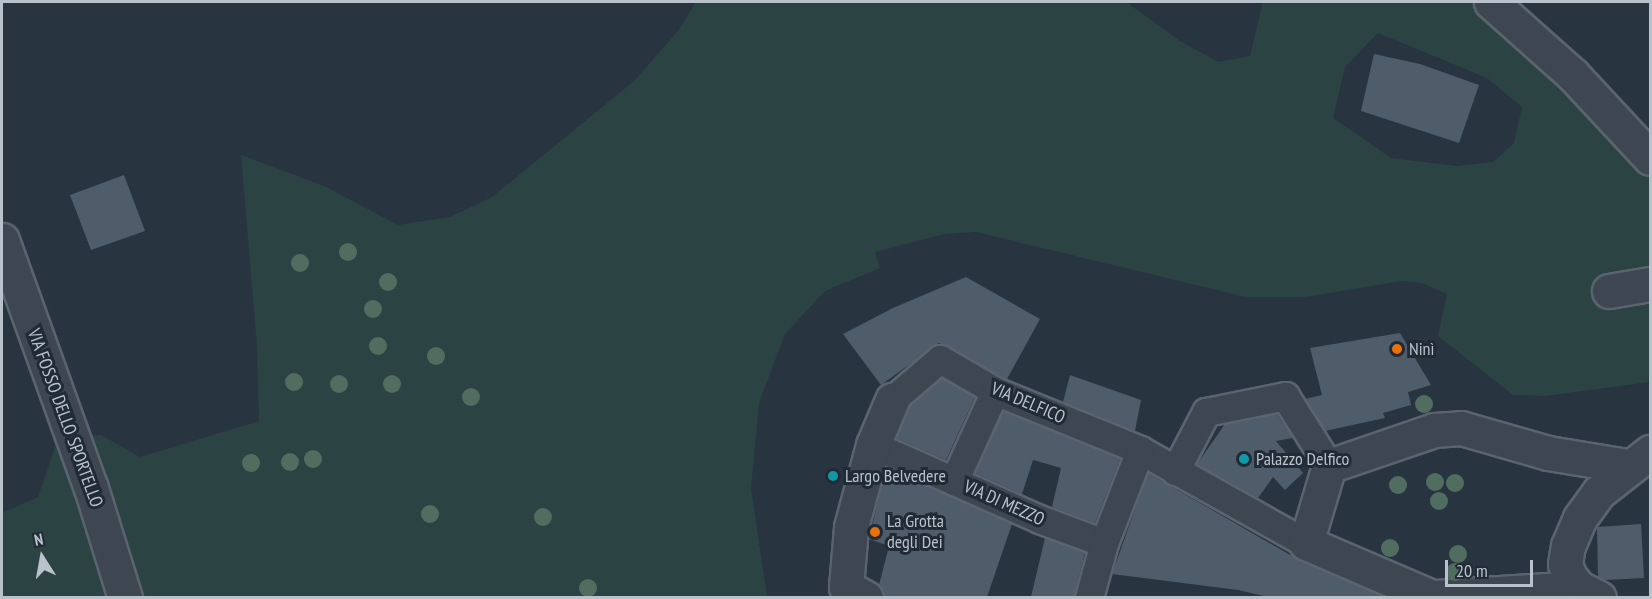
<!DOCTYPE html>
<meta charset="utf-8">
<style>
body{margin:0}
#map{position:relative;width:1652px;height:599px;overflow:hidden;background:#283541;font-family:"PT Sans Narrow",sans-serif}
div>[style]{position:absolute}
.green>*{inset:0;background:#2b4343}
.building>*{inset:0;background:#4f5c69}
.roads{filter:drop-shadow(2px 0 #5a646e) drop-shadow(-2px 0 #5a646e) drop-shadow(0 2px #5a646e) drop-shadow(0 -2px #5a646e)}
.pedestrian>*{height:27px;margin:-13.5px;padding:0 13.5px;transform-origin:13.5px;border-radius:13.5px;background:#3d4651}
.minor>*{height:33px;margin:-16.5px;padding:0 16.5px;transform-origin:16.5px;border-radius:16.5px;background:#3d4651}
.tertiary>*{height:33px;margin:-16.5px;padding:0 16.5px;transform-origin:16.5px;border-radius:16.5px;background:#3d4651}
.trees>*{width:18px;height:18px;margin:-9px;border-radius:50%;background:#516d60}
.dots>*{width:16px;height:16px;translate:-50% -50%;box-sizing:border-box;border:3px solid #212b36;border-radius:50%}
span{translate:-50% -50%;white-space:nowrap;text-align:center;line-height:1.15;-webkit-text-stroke:6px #212b36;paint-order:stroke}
.poi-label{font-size:18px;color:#b9c1cb}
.left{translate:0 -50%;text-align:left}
.street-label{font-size:18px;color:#b9c1cb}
.frame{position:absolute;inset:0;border:3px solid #b9c1cb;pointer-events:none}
.north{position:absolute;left:12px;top:527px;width:60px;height:60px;-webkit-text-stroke:4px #212b36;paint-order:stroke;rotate:349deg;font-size:16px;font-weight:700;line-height:24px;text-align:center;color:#b9c1cb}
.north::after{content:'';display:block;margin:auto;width:21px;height:27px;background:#b9c1cb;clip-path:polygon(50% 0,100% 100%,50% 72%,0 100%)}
.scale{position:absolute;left:1445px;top:560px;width:88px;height:27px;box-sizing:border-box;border:3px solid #b9c1cb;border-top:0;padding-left:8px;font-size:18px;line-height:21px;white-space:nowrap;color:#b9c1cb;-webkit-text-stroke:4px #212b36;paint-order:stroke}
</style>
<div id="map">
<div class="green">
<div style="clip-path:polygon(evenodd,696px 2px,1126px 2px,1180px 41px,1218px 62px,1250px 56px,1263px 2px,1482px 2px,1650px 165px,1650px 382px,1545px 396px,1513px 395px,1438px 336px,1447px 294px,1422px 283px,1401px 281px,1305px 297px,1246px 297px,976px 232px,944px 234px,875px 252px,880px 268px,825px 291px,785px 334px,759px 403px,751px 488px,767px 597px,2px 598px,2px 513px,38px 497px,58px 439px,101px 435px,140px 457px,259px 421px,257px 347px,241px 155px,324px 186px,398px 225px,450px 217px,492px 197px,634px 81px,678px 31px,696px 2px,1378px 33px,1487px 78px,1522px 107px,1514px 143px,1493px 162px,1457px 166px,1391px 158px,1333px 118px,1345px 67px,1378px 33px)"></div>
</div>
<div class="building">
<div style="clip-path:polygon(1374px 54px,1420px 64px,1479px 85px,1459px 143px,1361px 111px)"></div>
<div style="clip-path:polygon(124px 175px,145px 231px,91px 250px,70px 195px)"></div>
<div style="clip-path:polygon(966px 277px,1040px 319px,1007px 379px,939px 343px,881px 385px,843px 334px,893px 308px)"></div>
<div style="clip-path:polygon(1400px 333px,1431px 385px,1408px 392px,1411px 405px,1383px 413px,1385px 418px,1325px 431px,1305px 399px,1322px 395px,1310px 348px)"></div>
<div style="clip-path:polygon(1070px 375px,1141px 400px,1135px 431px,1063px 402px)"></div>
<div style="clip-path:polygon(942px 378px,975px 397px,946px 460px,896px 438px,910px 406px)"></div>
<div style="clip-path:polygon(1003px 411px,1120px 459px,1095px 523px,1052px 507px,1061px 468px,1033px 460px,1022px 494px,975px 473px)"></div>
<div style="clip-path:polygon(1277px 414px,1293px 438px,1276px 441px,1303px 473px,1285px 490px,1273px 477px,1258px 498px,1197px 464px,1225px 424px)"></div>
<div style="clip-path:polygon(886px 468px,1012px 524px,987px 597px,885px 597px,879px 585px,889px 546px,869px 539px)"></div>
<div style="clip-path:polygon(1148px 473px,1299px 560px,1385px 597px,1268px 597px,1238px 590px,1112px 574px)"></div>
<div style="clip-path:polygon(1641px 524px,1644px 578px,1605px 580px,1598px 577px,1597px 527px)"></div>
<div style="clip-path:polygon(1045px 538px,1085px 553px,1074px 597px,1031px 597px)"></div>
</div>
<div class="roads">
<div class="pedestrian">
<div style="left:892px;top:400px;width:63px;rotate:-40.5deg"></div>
<div style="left:940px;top:359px;width:64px;rotate:30.2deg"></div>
<div style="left:995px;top:391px;width:157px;rotate:22.1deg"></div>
<div style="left:1140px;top:450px;width:190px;rotate:29.3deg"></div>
<div style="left:873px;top:445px;width:182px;rotate:24deg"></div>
<div style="left:1039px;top:519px;width:69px;rotate:20.3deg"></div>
<div style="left:1175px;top:471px;width:67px;rotate:-62.3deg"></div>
<div style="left:1206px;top:412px;width:81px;rotate:-11.4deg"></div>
<div style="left:1285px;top:396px;width:83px;rotate:57.8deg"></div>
<div style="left:954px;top:481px;width:99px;rotate:-65.5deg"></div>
<div style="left:1089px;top:598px;width:57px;rotate:-74.7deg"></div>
<div style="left:1104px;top:543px;width:100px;rotate:-68.8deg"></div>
</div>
<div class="minor">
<div style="left:1491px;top:2px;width:110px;rotate:41.7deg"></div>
<div style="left:1573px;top:75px;width:113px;rotate:47.1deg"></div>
<div style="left:2px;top:240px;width:263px;rotate:70.3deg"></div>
<div style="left:91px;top:488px;width:115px;rotate:72.8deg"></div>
<div style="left:1609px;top:291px;width:42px;rotate:-9.7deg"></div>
<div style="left:1427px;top:595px;width:132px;rotate:-156.7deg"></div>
<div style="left:1306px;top:543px;width:80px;rotate:-73.4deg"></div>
<div style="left:1329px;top:466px;width:111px;rotate:-18.9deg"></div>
<div style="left:1434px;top:430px;width:27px;rotate:-4deg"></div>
<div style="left:1461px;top:428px;width:91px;rotate:16deg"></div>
<div style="left:1548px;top:453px;width:80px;rotate:9.3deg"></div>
<div style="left:866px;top:598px;width:23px;rotate:-151deg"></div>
<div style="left:846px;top:587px;width:60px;rotate:-85.2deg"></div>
<div style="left:851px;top:527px;width:85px;rotate:-75deg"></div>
<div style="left:873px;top:445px;width:49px;rotate:-67.1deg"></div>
<div style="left:1420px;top:598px;width:159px;rotate:-3.6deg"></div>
</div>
<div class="tertiary">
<div style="left:1599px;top:598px;width:22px;rotate:-153deg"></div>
<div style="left:1579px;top:588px;width:14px;rotate:-129deg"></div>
<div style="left:1570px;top:577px;width:14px;rotate:-111deg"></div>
<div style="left:1565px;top:564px;width:18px;rotate:-81deg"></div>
<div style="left:1568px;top:546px;width:30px;rotate:-67deg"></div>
<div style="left:1580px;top:518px;width:32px;rotate:-54deg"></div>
<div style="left:1599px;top:492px;width:65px;rotate:-38.1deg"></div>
</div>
</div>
<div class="trees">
<div style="left:348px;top:252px"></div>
<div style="left:300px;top:263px"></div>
<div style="left:388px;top:282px"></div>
<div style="left:373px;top:309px"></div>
<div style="left:378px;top:346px"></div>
<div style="left:436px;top:356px"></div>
<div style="left:294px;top:382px"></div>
<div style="left:339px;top:384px"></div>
<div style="left:392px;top:384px"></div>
<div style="left:471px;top:397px"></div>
<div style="left:1424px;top:404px"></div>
<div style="left:313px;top:459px"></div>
<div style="left:290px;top:462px"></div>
<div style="left:251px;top:463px"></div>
<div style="left:1435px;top:482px"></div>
<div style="left:1455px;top:483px"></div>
<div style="left:1398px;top:485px"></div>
<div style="left:1439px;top:501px"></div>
<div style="left:430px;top:514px"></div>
<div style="left:543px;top:517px"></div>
<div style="left:1390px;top:548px"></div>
<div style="left:1458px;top:554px"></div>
<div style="left:1455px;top:572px"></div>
<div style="left:588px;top:588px"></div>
</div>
<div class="dots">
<div style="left:1397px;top:349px;background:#e8710a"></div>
<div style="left:1244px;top:459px;background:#0f9aa8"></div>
<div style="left:833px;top:476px;background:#0f9aa8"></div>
<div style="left:875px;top:532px;background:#e8710a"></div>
</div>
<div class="poi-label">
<span class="left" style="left:1409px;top:349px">Ninì</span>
<span class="left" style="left:1256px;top:459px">Palazzo Delfico</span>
<span class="left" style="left:845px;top:476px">Largo Belvedere</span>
<span class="left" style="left:887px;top:532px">La Grotta<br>degli Dei</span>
</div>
<div class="street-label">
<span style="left:1028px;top:403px;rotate:23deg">VIA DELFICO</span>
<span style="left:65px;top:418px;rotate:70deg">VIA FOSSO DELLO SPORTELLO</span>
<span style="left:1004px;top:503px;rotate:24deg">VIA DI MEZZO</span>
</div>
<div class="frame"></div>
<div class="north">N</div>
<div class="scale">20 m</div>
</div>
